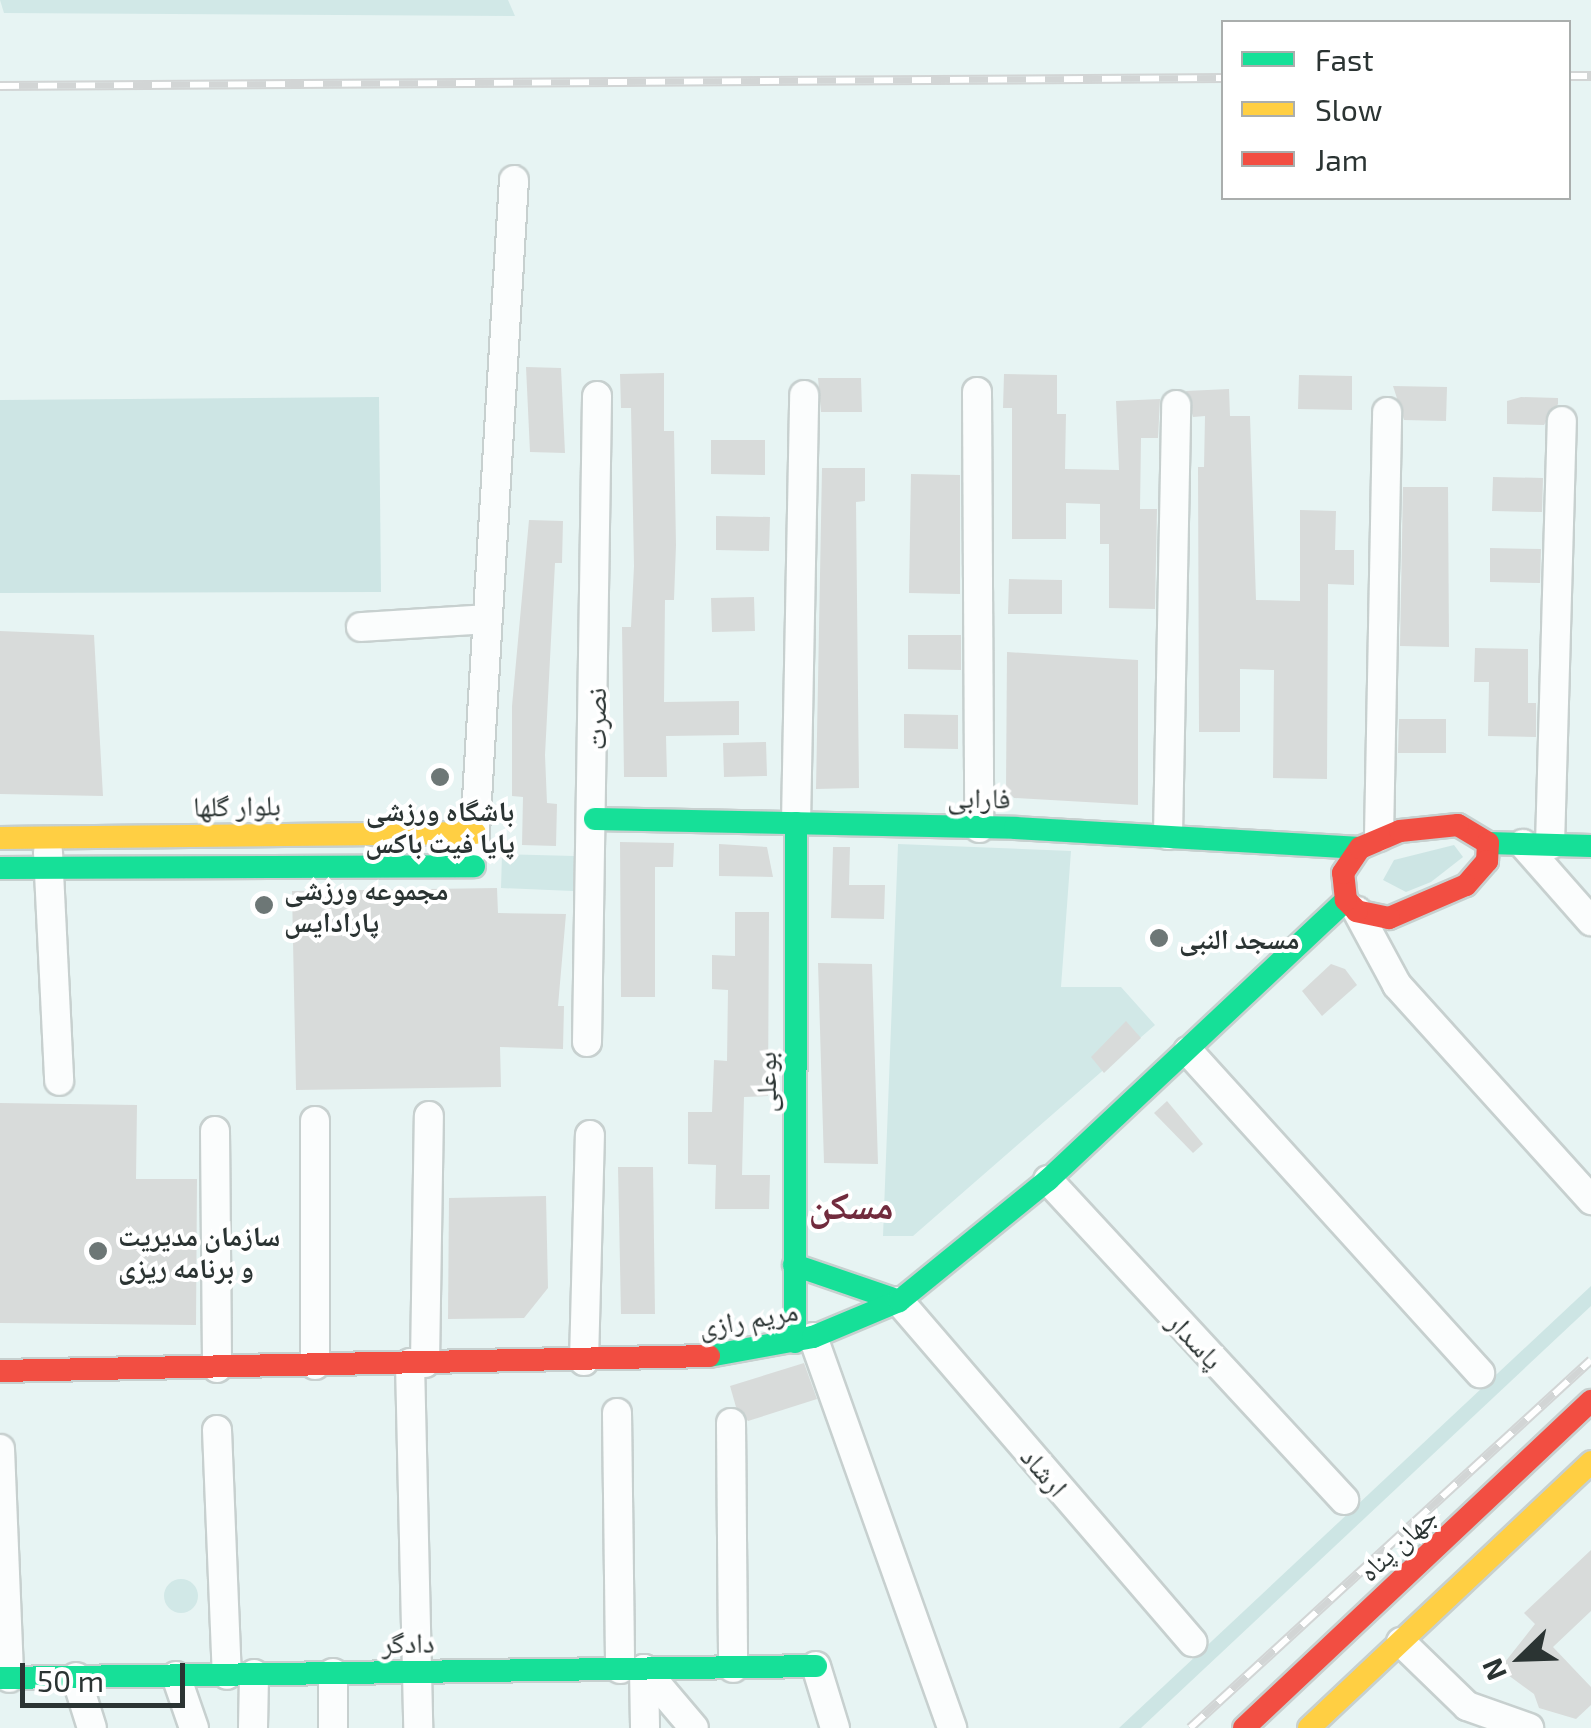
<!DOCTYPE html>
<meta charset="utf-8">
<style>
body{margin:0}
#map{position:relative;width:1591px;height:1728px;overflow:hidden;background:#e7f4f3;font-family:"Exo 2","Noto Naskh Arabic",sans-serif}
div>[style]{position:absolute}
.built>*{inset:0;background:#d1e8e7}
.round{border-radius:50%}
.green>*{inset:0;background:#cde5e4}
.building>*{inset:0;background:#d8dbda}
.roads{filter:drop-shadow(2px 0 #c7d0cf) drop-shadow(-2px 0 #c7d0cf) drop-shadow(0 2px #c7d0cf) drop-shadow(0 -2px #c7d0cf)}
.street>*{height:28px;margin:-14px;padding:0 14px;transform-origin:14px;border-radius:14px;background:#fbfdfd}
.fast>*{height:22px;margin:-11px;padding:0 11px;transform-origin:11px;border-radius:11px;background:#16e098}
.slow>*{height:22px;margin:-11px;padding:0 11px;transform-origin:11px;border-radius:11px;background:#ffcf43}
.jam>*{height:22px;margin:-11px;padding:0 11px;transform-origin:11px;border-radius:11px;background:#f24e42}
.rail>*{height:10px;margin-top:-5px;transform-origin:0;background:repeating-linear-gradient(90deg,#fff 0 19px,#d2d5d5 0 38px);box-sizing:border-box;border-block:2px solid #d2d5d5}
.dots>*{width:28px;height:28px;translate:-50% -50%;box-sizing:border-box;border:5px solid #fff;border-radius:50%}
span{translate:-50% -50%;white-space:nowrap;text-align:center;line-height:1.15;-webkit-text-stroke:8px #fff;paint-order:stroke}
.street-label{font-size:28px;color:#2b3433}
.poi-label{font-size:28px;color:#2b3433;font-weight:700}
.left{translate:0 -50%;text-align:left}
.district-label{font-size:38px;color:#712b3d;font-weight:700}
.legend{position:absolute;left:1221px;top:20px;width:350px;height:180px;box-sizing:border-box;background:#fff;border:2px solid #aaaead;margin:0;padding:12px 18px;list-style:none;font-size:30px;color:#2b3433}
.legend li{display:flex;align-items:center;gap:20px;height:50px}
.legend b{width:50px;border:2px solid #aaaead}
.north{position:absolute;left:1471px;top:1608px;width:100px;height:100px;-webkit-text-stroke:8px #fff;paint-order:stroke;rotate:247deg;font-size:28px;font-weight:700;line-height:40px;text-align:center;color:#2b3433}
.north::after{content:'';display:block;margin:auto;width:35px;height:45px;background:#2b3433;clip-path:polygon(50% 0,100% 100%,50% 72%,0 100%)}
.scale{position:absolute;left:20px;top:1663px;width:165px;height:45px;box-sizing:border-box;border:5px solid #2b3433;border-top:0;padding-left:12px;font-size:30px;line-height:35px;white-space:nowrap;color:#2b3433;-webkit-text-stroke:8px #fff;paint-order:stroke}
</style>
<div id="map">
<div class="built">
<div style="clip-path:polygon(0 0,508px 0,515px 16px,4px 13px)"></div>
<div style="clip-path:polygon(898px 844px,1071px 851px,1061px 987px,1121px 987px,1155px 1025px,913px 1236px,883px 1236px)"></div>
<div style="clip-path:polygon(502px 854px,574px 856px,573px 891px,501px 888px)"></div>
<div class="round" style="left:164px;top:1579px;width:34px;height:34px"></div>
</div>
<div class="green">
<div style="clip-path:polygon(379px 397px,381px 592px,0 593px,0 400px)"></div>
<div style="clip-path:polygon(1454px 845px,1463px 857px,1431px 882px,1406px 892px,1383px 880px,1394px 860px)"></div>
<div style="clip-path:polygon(1591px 1286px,1591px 1306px,1141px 1728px,1119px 1728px)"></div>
</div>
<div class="building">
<div style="clip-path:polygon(526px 367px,561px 368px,565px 453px,530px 452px)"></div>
<div style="clip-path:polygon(664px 373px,664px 431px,674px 431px,676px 545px,674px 600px,665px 600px,664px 702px,739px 701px,739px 735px,666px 736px,667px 777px,624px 777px,622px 627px,631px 627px,634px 566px,631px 408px,621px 408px,620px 374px)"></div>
<div style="clip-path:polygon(1004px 374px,1057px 375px,1057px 414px,1066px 414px,1065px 469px,1119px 470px,1116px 401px,1160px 399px,1158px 438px,1141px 438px,1140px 509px,1157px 509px,1155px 609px,1109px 608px,1109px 544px,1100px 544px,1100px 504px,1066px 503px,1066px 539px,1012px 539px,1012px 408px,1003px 408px)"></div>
<div style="clip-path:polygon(1299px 375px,1352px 376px,1352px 410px,1298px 409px)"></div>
<div style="clip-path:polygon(818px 378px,861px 378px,862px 412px,821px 412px)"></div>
<div style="clip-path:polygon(1393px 386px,1447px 387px,1446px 421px,1404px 420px)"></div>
<div style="clip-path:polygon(1229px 389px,1230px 416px,1250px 416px,1256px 600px,1300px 601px,1300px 510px,1336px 511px,1335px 550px,1354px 550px,1354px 585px,1328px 584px,1327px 779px,1273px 778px,1274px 670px,1240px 669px,1240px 732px,1199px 732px,1198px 467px,1204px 467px,1205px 416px,1193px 417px,1186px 391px)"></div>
<div style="clip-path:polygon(1521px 397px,1558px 398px,1558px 404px,1544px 425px,1507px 424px,1507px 401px)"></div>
<div style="clip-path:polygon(711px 440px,765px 440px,765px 475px,711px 474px)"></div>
<div style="clip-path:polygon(822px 468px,865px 468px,865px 501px,856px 502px,859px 788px,816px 789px)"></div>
<div style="clip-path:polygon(911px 474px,960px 475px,960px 594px,909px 593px)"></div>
<div style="clip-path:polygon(1493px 477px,1543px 478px,1542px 512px,1492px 511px)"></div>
<div style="clip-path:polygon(1403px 487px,1448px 487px,1449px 647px,1400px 646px)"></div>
<div style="clip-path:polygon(716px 516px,770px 517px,769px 551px,716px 550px)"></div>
<div style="clip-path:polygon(529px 520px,563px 521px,562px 563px,555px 563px,545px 755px,547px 803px,557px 804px,556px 846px,522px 845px,523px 797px,512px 796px,512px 706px)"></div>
<div style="clip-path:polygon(1490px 548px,1541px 549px,1540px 583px,1490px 582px)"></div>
<div style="clip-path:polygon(1009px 579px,1062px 580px,1062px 614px,1008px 614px)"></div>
<div style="clip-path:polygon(754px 597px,755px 631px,712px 632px,711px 598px)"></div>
<div style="clip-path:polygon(0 631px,94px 635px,103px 796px,0 794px)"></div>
<div style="clip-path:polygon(908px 635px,961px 635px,961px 670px,908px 669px)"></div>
<div style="clip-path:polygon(1475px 648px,1528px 649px,1528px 703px,1536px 703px,1536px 737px,1488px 736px,1489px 682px,1474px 682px)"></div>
<div style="clip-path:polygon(1007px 652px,1138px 660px,1138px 805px,1014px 798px,1006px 790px)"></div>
<div style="clip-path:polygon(904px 714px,958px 715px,958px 749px,904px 748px)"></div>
<div style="clip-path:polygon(1399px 719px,1446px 719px,1446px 753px,1398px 753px)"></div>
<div style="clip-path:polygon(766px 742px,767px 776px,724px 777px,723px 743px)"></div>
<div style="clip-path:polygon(620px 842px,674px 843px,673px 867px,655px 867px,655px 997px,621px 997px)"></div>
<div style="clip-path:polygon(719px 844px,767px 847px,773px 877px,719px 876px)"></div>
<div style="clip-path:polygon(833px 847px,850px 847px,849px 885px,885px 885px,884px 919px,831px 918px)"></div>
<div style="clip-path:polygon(497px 888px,498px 913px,566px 914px,558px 1006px,564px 1006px,563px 1049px,500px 1047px,501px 1087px,296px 1090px,292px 891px)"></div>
<div style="clip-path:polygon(735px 912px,769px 912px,768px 1096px,744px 1097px,742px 1175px,770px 1175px,769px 1209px,715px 1209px,716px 1165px,688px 1164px,688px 1112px,712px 1112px,714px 1060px,727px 1061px,728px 990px,712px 989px,712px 955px,735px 956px)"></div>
<div style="clip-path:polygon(818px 963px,872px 964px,878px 1164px,824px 1163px)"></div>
<div style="clip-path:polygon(1331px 964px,1345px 969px,1357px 985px,1322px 1016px,1302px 991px)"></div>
<div style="clip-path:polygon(1126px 1021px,1141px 1038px,1104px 1073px,1091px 1057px)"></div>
<div style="clip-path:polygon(1167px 1101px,1203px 1144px,1193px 1153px,1154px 1113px)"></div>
<div style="clip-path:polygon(0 1103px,137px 1105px,136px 1179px,197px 1179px,196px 1325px,0 1323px)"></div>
<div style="clip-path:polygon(618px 1167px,653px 1167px,655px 1314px,621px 1314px)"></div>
<div style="clip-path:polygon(546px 1196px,548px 1288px,524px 1318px,448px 1319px,449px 1198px)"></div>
<div style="clip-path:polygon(804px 1363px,817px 1399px,748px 1421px,736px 1407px,730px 1386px)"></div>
<div style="clip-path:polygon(1591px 1550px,1591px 1611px,1553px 1647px,1591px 1687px,1591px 1705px,1576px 1719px,1539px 1708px,1534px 1694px,1508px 1675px,1505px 1662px,1535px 1624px,1524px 1613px)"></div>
</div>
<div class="roads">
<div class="street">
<div style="left:977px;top:392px;width:436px;rotate:89.7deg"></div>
<div style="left:361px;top:627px;width:126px;rotate:-3.6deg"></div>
<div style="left:796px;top:823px;width:428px;rotate:-88.9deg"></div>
<div style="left:1168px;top:835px;width:430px;rotate:-88.9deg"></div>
<div style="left:1379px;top:837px;width:425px;rotate:-88.9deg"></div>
<div style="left:1523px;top:844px;width:103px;rotate:48.6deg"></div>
<div style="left:1550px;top:845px;width:424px;rotate:-88.4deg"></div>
<div style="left:474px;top:849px;width:670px;rotate:-86.58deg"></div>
<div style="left:48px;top:852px;width:229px;rotate:87.2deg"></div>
<div style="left:1357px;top:911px;width:84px;rotate:61.6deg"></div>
<div style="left:1397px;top:985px;width:290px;rotate:47.9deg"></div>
<div style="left:587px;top:1042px;width:646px;rotate:-89.11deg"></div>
<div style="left:1188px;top:1051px;width:435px;rotate:47.8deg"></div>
<div style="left:315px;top:1121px;width:244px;rotate:90deg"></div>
<div style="left:215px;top:1131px;width:237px;rotate:89.5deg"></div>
<div style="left:1048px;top:1180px;width:436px;rotate:47.2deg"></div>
<div style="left:899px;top:1301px;width:450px;rotate:49.3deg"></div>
<div style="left:813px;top:1337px;width:415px;rotate:70.4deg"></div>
<div style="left:584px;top:1361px;width:226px;rotate:-88.5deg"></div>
<div style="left:410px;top:1363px;width:365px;rotate:88.7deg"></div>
<div style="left:425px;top:1363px;width:247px;rotate:-89.1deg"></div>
<div style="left:617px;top:1413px;width:256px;rotate:89.3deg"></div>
<div style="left:731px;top:1423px;width:245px;rotate:89.5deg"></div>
<div style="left:217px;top:1430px;width:245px;rotate:87.7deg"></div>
<div style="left:0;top:1449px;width:229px;rotate:87.7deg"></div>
<div style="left:1401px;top:1642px;width:92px;rotate:44.1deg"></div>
<div style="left:1467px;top:1706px;width:66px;rotate:19.5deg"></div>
<div style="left:816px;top:1666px;width:65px;rotate:73deg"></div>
<div style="left:644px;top:1669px;width:77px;rotate:49.7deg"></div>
<div style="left:644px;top:1669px;width:59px;rotate:89deg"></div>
<div style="left:333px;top:1673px;width:55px;rotate:90deg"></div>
<div style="left:176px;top:1676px;width:55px;rotate:70.9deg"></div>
<div style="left:76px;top:1677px;width:53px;rotate:72.6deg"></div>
<div style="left:253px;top:1728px;width:54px;rotate:-88.9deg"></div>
</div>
<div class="fast">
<div style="left:595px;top:819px;width:420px;rotate:1.2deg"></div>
<div style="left:1015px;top:828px;width:346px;rotate:3.3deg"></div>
<div style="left:1488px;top:843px;width:103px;rotate:1.7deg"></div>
<div style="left:0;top:868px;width:474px;rotate:-0.2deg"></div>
<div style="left:794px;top:1265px;width:111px;rotate:18.9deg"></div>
<div style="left:795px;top:1342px;width:519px;rotate:-89.89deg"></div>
<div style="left:709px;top:1356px;width:106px;rotate:-10.4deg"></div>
<div style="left:813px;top:1337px;width:93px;rotate:-22.7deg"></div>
<div style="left:899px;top:1301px;width:192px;rotate:-39.1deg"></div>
<div style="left:1048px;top:1180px;width:409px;rotate:-43.2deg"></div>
<div style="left:0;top:1678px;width:816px;rotate:-0.84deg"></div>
</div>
<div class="slow">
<div style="left:0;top:838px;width:475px;rotate:-0.6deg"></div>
<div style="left:1309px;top:1728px;width:388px;rotate:-43.3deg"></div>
</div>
<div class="jam">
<div style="left:1458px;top:825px;width:35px;rotate:31deg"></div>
<div style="left:1488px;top:843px;width:18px;rotate:93deg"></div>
<div style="left:1487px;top:861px;width:32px;rotate:131deg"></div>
<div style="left:1466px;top:885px;width:84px;rotate:156.8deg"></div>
<div style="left:1389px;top:918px;width:33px;rotate:-168deg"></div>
<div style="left:1357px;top:911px;width:16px;rotate:-135deg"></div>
<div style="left:1346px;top:900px;width:27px;rotate:-96deg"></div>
<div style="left:1343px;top:873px;width:30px;rotate:-56deg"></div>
<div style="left:1360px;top:848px;width:43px;rotate:-23deg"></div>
<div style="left:1400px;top:831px;width:58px;rotate:-5.9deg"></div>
<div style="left:0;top:1371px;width:709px;rotate:-1.21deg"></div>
<div style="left:1244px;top:1728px;width:477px;rotate:-43.3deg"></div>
</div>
</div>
<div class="rail">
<div style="left:1568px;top:76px;width:23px"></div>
<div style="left:0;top:86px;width:1224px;rotate:-0.37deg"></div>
<div style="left:1190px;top:1728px;width:544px;rotate:-42.54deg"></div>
</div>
<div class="dots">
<div style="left:440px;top:777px;background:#6d7776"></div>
<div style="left:264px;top:905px;background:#6d7776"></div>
<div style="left:1159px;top:938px;background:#6d7776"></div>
<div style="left:98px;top:1251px;background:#6d7776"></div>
</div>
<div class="street-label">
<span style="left:595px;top:719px;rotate:-90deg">نصرت</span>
<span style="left:979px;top:797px;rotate:1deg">فارابی</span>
<span style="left:237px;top:805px;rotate:-1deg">بلوار گلها</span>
<span style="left:765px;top:1082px;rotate:-90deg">بوعلی</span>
<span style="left:748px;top:1318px;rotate:-10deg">مریم رازی</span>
<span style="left:1196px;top:1340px;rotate:47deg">پاسدار</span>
<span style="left:1045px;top:1471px;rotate:49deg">ارشاد</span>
<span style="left:1397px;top:1543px;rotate:-43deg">جهان پناه</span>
<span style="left:408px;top:1642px;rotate:-1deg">دادگر</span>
</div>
<div class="poi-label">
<span style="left:440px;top:826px">باشگاه ورزشی<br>پایا فیت باکس</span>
<span class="left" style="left:284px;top:905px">مجموعه ورزشی<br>پارادایس</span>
<span class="left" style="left:1179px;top:938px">مسجد النبی</span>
<span class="left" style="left:118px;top:1251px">سازمان مدیریت<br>و برنامه ریزی</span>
</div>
<div class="district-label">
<span style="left:851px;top:1205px">مسکن</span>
</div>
<ul class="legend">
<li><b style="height:12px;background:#16e098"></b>Fast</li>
<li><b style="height:12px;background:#ffcf43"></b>Slow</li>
<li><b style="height:12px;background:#f24e42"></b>Jam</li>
</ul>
<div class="north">N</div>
<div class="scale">50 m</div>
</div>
